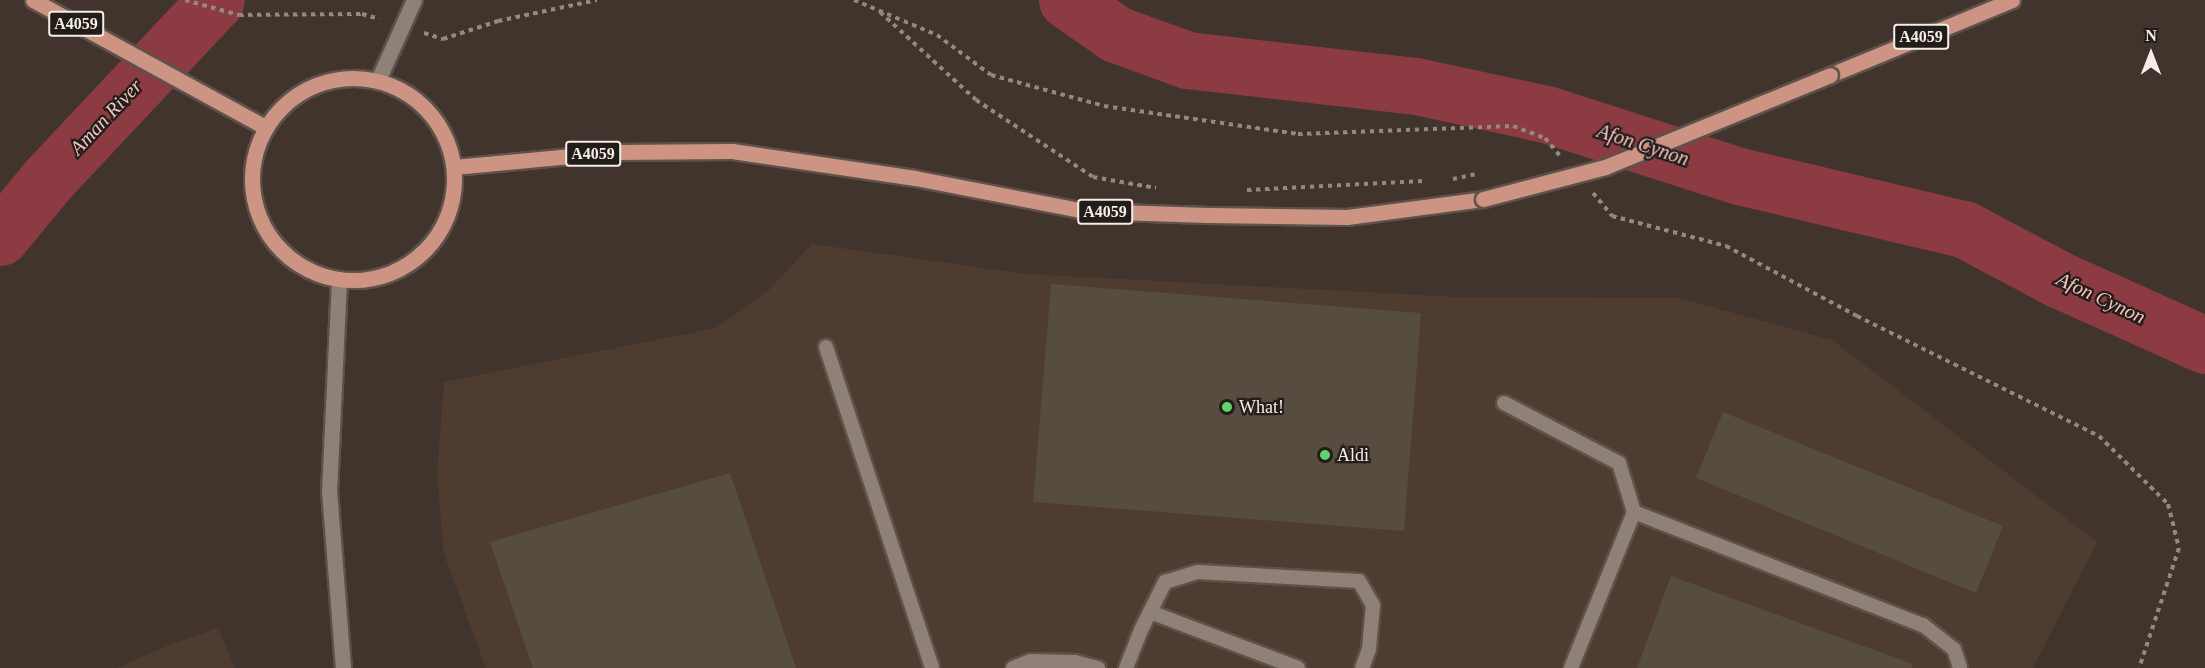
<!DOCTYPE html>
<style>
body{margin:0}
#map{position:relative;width:2205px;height:668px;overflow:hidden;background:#41342c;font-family:"Times New Roman",serif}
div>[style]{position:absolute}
.built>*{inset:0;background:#4e3c30}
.river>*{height:57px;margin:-28.5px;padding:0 28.5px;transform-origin:28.5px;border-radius:28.5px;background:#8c3b43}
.building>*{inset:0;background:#564c40}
.path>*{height:4px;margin-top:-2px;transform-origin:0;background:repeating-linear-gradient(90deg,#938982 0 4.5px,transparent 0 9px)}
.roads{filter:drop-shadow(2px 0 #5d524b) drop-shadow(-2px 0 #5d524b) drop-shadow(0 2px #5d524b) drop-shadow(0 -2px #5d524b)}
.service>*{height:14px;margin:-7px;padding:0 7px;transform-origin:7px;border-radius:7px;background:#908178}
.minor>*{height:15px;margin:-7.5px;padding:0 7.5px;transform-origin:7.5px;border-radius:7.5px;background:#908178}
.secondary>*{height:15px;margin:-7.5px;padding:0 7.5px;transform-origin:7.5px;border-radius:7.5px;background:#908178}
.primary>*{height:15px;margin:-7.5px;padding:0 7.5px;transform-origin:7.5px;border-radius:7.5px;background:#ce9483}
.primary>.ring{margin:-7.5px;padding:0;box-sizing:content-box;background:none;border:15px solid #ce9483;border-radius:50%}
.path-bridge>*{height:4px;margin-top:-2px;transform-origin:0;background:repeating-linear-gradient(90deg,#938982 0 4.5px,transparent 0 9px)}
.bridges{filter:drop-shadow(2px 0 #5d524b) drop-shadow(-2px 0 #5d524b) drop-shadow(0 2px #5d524b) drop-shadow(0 -2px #5d524b)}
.primary-bridge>*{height:15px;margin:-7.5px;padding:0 7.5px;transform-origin:7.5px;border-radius:7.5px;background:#ce9483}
.dots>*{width:16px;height:16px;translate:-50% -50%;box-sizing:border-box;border:3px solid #231d19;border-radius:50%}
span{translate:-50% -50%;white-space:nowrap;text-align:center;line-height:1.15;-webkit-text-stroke:4.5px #231d19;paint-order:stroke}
.shield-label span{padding:2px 4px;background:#231d19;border:2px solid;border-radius:4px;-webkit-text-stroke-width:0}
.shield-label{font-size:16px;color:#f5ede7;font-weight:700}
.poi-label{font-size:18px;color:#f5ede7}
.left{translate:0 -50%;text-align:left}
.water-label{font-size:20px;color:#f4c3c4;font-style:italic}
.north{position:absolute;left:2121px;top:24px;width:60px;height:60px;-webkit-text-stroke:4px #231d19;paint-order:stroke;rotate:0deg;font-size:16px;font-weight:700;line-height:24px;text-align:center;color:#f5ede7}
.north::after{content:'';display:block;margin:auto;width:21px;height:27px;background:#f5ede7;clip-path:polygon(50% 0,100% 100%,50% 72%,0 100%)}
</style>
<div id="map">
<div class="built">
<div style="clip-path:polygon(812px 244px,1027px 274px,1457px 297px,1679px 298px,1832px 340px,2097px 542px,2033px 668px,486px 668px,444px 554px,437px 476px,444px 382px,716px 328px,768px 291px)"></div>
<div style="clip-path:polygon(218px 628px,235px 668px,116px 668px,174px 643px)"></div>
</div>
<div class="river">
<div style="left:1067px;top:0;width:60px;rotate:34.8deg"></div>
<div style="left:1116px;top:34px;width:76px;rotate:20.1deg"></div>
<div style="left:1187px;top:60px;width:230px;rotate:6.5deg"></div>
<div style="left:1416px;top:86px;width:133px;rotate:12.2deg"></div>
<div style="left:1546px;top:114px;width:203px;rotate:17.8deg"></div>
<div style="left:1739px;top:176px;width:231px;rotate:13.3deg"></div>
<div style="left:1964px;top:229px;width:106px;rotate:28deg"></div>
<div style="left:2058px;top:279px;width:161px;rotate:24.2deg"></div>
<div style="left:0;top:237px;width:75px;rotate:-50.4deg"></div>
<div style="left:48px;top:179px;width:245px;rotate:-46.8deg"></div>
</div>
<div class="building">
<div style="clip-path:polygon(1051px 284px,1421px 313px,1404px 531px,1033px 502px)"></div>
<div style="clip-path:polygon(1723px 412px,2003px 526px,1976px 593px,1696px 478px)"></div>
<div style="clip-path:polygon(730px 473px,796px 668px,533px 668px,490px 542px)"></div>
<div style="clip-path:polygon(1671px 576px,1913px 664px,1912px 668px,1637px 668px)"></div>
</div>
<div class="path">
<div style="left:185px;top:0;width:56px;rotate:15.5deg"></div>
<div style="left:239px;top:15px;width:123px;rotate:-0.5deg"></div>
<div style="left:362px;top:14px;width:18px;rotate:16deg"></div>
<div style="left:854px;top:0;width:90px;rotate:22.9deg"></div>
<div style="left:937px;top:35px;width:67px;rotate:36.5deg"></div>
<div style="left:991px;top:75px;width:117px;rotate:15.3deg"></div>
<div style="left:1104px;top:106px;width:196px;rotate:8.2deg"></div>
<div style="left:1298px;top:134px;width:215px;rotate:-2.1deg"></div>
<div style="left:1513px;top:126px;width:34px;rotate:21deg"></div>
<div style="left:1545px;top:138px;width:23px;rotate:50deg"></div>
<div style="left:880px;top:12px;width:130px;rotate:42.5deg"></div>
<div style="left:976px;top:100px;width:140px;rotate:33.3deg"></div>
<div style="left:1093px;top:177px;width:64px;rotate:9.9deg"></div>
<div style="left:424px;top:33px;width:20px;rotate:18deg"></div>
<div style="left:443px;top:39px;width:58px;rotate:-18.1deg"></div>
<div style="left:498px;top:21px;width:101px;rotate:-12deg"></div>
<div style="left:1247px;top:190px;width:176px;rotate:-2.9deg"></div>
<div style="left:1593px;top:193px;width:30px;rotate:50deg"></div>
<div style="left:1612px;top:216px;width:118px;rotate:14.7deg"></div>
<div style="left:1726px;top:246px;width:149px;rotate:28.1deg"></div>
<div style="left:1857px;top:316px;width:270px;rotate:26.4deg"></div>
<div style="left:2099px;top:436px;width:97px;rotate:44.6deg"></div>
<div style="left:2168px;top:504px;width:45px;rotate:76deg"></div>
<div style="left:2179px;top:548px;width:126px;rotate:108.4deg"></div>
</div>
<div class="roads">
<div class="service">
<div style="left:826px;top:347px;width:338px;rotate:71.7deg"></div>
<div style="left:1504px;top:403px;width:130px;rotate:27.6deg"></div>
<div style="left:1619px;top:463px;width:51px;rotate:73deg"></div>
<div style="left:1634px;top:512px;width:168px;rotate:112deg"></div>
<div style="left:1634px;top:512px;width:310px;rotate:21.4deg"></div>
<div style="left:1923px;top:625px;width:39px;rotate:38deg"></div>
<div style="left:1954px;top:649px;width:20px;rotate:72deg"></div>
<div style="left:1150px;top:612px;width:158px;rotate:20.7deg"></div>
<div style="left:1013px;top:668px;width:18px;rotate:-22deg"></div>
<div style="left:1030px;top:661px;width:45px;rotate:1.3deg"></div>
<div style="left:1075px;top:662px;width:24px;rotate:15deg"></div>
<div style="left:1126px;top:668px;width:41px;rotate:-68.5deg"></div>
<div style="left:1141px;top:630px;width:54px;rotate:-63.4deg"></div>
<div style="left:1165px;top:582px;width:34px;rotate:-17deg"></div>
<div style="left:1198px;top:572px;width:161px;rotate:3.2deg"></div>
<div style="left:1359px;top:581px;width:28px;rotate:60deg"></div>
<div style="left:1373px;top:605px;width:44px;rotate:95.2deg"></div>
<div style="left:1369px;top:649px;width:20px;rotate:110deg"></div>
</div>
<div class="minor">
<div style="left:378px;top:80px;width:88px;rotate:-65.8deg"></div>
</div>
<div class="secondary">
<div style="left:339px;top:280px;width:210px;rotate:92.7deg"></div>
<div style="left:329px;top:490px;width:179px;rotate:85.5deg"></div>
</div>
<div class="primary">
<div style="left:33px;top:0;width:264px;rotate:28.7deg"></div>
<div style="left:1830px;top:75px;width:197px;rotate:-22.4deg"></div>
<div class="ring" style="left:252px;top:78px;width:187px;height:187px"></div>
<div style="left:454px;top:167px;width:161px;rotate:-5.4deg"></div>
<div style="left:614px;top:152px;width:118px;rotate:-0.5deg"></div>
<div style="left:732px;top:151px;width:185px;rotate:8.4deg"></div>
<div style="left:915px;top:178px;width:173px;rotate:11deg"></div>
<div style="left:1085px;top:211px;width:123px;rotate:1.9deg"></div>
<div style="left:1208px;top:215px;width:139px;rotate:0.8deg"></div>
<div style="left:1347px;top:217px;width:137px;rotate:-7.5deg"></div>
</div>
</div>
<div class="path-bridge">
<div style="left:1453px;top:179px;width:25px;rotate:-12deg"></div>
</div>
<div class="bridges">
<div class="primary-bridge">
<div style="left:1483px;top:199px;width:126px;rotate:-14.7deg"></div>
<div style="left:1605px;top:167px;width:243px;rotate:-22.2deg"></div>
</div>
</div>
<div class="dots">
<div style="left:1227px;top:407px;background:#5ed56c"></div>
<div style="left:1325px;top:455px;background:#5ed56c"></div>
</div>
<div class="shield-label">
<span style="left:76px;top:24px">A4059</span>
<span style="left:1921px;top:37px">A4059</span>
<span style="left:593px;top:154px">A4059</span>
<span style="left:1105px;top:212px">A4059</span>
</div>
<div class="poi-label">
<span class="left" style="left:1239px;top:407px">What!</span>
<span class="left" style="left:1337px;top:455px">Aldi</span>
</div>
<div class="water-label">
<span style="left:106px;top:117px;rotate:-47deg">Aman River</span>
<span style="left:1643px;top:145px;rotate:18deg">Afon Cynon</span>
<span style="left:2101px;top:298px;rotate:25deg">Afon Cynon</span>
</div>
<div class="north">N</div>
</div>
